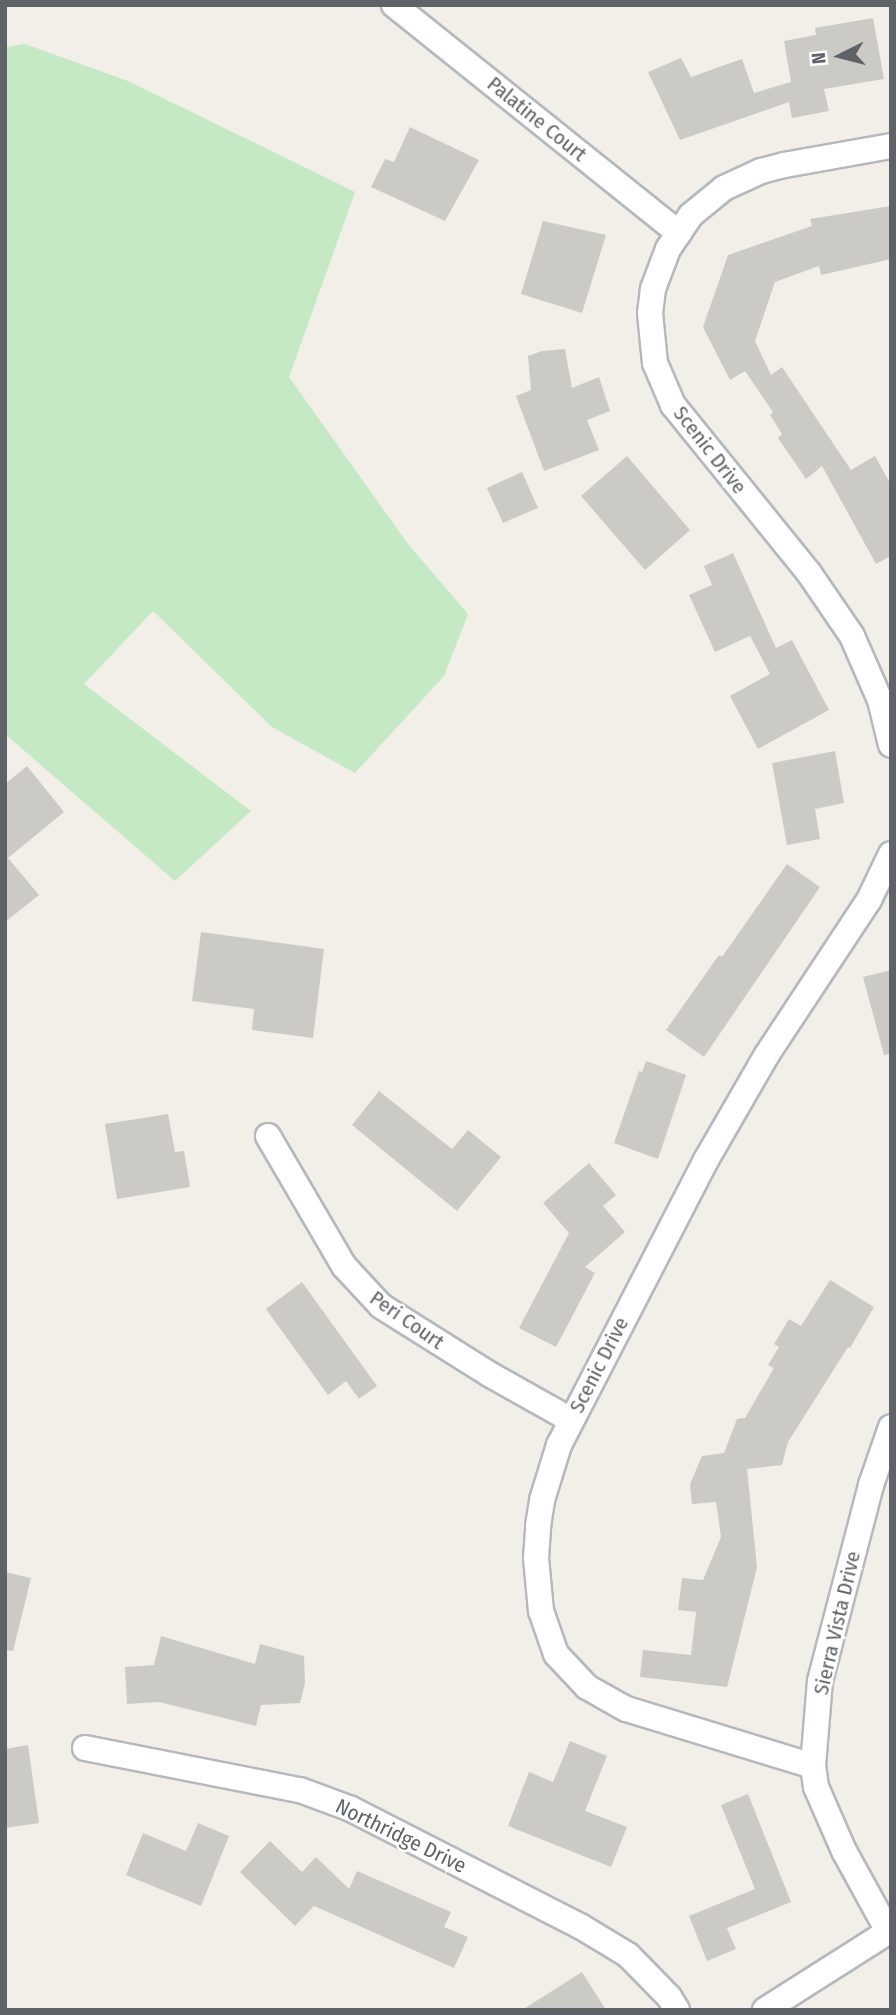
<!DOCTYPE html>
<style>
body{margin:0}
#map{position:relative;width:896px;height:2015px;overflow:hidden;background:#f1efe8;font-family:"Fira Sans Condensed",sans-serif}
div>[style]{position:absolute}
.green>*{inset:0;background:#c5e8c5}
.building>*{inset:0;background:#cccac5}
.roads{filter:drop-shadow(2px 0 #b5b8bc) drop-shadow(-2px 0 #b5b8bc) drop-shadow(0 2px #b5b8bc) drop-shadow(0 -2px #b5b8bc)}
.minor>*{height:24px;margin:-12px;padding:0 12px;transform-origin:12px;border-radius:12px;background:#fff}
span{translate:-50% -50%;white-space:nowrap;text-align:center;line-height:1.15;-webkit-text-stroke:5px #fff;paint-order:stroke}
.street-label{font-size:21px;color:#5f6368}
.frame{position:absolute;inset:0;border:7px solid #5f6368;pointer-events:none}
.north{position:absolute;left:805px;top:21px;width:70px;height:70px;-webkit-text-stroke:5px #fff;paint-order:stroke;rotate:264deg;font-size:19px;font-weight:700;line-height:28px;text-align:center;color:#5f6368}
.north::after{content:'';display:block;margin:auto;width:24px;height:32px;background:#5f6368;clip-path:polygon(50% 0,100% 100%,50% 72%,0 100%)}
</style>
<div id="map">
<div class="green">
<div style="clip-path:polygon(25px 44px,128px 81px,355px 192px,289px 377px,408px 544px,468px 614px,444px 676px,355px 773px,272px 727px,153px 611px,84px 684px,251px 811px,175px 881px,5px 734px,5px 47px)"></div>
</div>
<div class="building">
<div style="clip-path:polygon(873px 18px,884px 79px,824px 89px,829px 111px,792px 118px,789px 102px,680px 140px,648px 72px,681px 58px,691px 77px,742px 59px,754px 93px,791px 82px,784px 41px,816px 35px,815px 28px)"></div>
<div style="clip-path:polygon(410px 127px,479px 160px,445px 221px,371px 187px,385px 159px,394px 162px)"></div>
<div style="clip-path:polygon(891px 206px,891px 259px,821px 275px,819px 266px,775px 282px,755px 341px,771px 375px,782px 367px,851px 470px,875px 456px,891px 485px,891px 556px,876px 564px,822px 466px,806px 479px,778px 438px,782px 434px,770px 415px,773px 412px,745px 371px,730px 380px,703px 327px,728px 255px,812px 226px,810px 219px)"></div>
<div style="clip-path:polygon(543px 221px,606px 235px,582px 313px,521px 294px)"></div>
<div style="clip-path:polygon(565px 349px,572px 388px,599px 377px,610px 411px,587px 420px,599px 450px,544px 471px,516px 396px,531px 390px,528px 356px,542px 351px)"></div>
<div style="clip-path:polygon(627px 456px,690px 530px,645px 570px,581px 496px)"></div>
<div style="clip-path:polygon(522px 472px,538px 508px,503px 523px,487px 488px)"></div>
<div style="clip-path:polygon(733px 553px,776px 648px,792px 640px,829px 710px,758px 749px,730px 696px,770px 674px,750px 636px,715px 652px,689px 595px,712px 585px,704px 566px)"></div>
<div style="clip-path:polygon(835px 751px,844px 803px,815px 809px,820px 839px,787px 845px,772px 763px)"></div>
<div style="clip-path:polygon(27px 766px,64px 812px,8px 858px,39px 895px,5px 922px,5px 784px)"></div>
<div style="clip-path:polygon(787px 864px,820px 887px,704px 1057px,666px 1030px,719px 955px,722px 957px)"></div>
<div style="clip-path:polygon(201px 932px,324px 949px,313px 1038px,252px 1030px,254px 1009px,192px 1001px)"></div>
<div style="clip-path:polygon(891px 970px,891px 1054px,884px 1055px,863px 977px)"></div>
<div style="clip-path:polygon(646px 1061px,686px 1075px,658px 1159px,614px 1143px,639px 1071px,642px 1072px)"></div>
<div style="clip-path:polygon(379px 1091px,452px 1149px,468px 1130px,501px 1157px,457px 1211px,352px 1125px)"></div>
<div style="clip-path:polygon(168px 1114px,175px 1152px,184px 1151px,190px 1187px,117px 1199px,105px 1124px)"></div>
<div style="clip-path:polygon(589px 1163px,616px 1195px,603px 1206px,625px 1232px,585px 1267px,595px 1273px,556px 1347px,519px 1328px,569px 1233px,543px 1203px)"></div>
<div style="clip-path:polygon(830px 1280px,874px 1307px,850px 1348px,848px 1347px,788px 1442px,782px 1465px,747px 1469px,757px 1567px,727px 1687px,640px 1677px,643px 1650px,691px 1655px,696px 1612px,678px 1610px,682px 1578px,703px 1580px,721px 1537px,716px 1502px,692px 1504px,690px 1484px,702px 1456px,724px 1453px,737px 1419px,745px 1418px,774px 1368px,768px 1365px,779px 1347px,774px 1344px,789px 1319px,801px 1326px)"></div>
<div style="clip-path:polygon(302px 1282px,377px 1386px,359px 1399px,346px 1381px,328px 1395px,266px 1309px)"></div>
<div style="clip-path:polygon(5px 1572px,31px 1578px,13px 1651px,5px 1650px)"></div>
<div style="clip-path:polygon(161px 1636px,255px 1664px,260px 1644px,304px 1656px,305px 1683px,300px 1703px,261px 1705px,256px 1726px,159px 1702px,127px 1704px,125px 1667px,154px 1665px)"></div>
<div style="clip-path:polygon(570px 1741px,607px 1756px,585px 1811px,627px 1827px,611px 1867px,508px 1826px,529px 1772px,553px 1782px)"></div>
<div style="clip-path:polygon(28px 1745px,39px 1823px,5px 1828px,5px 1749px)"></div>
<div style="clip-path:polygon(748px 1794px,791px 1902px,727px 1928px,736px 1949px,707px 1961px,689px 1916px,755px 1889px,721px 1805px)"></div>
<div style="clip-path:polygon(198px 1823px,229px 1836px,201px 1906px,126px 1875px,143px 1833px,186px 1851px)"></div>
<div style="clip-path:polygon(270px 1841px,302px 1872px,316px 1857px,349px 1889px,357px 1871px,451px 1912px,444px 1927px,468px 1937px,454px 1968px,314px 1906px,295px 1926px,240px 1872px)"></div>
<div style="clip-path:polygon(582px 1972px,606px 2010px,522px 2010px)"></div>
</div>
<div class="roads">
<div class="minor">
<div style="left:394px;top:5px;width:365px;rotate:38.7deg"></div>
<div style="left:891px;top:146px;width:109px;rotate:169.9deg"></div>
<div style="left:784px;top:165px;width:24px;rotate:165deg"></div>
<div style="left:761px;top:171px;width:41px;rotate:155.3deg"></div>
<div style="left:724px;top:188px;width:43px;rotate:140.7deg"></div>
<div style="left:691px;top:215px;width:41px;rotate:124.1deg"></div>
<div style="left:668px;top:249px;width:43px;rotate:110.6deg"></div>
<div style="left:653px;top:289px;width:24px;rotate:97deg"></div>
<div style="left:650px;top:313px;width:50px;rotate:84.3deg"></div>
<div style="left:655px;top:363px;width:46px;rotate:66.8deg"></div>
<div style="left:673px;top:405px;width:216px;rotate:51deg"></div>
<div style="left:809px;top:573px;width:76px;rotate:55.7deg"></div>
<div style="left:852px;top:636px;width:70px;rotate:66.4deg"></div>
<div style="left:880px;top:700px;width:46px;rotate:76.3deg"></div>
<div style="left:268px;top:1136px;width:151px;rotate:59.7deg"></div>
<div style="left:344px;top:1266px;width:54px;rotate:47.2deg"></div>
<div style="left:381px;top:1306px;width:128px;rotate:32.2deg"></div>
<div style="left:489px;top:1374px;width:94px;rotate:29.3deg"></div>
<div style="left:85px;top:1748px;width:219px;rotate:11.1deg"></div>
<div style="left:300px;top:1790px;width:54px;rotate:20.4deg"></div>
<div style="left:351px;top:1809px;width:257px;rotate:27.1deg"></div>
<div style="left:580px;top:1926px;width:56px;rotate:31.1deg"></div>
<div style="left:628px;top:1955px;width:59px;rotate:45.7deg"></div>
<div style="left:669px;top:1997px;width:15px;rotate:58deg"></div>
<div style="left:813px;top:1766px;width:195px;rotate:-163deg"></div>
<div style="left:626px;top:1709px;width:45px;rotate:-150.6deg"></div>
<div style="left:587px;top:1687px;width:45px;rotate:-133.2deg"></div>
<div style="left:556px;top:1654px;width:46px;rotate:-109.2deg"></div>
<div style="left:541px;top:1611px;width:53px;rotate:-95.4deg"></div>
<div style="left:536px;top:1558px;width:32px;rotate:-86deg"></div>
<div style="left:538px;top:1526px;width:26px;rotate:-81deg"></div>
<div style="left:542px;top:1500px;width:58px;rotate:-72.8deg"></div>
<div style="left:559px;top:1445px;width:321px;rotate:-62.7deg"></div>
<div style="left:706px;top:1160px;width:120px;rotate:-60deg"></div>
<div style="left:766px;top:1056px;width:187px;rotate:-56.6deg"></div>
<div style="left:869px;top:900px;width:51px;rotate:-64.4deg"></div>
<div style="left:888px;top:1931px;width:91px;rotate:-118.8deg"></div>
<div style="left:844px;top:1851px;width:70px;rotate:-113.6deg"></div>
<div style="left:816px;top:1787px;width:21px;rotate:-98deg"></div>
<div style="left:813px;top:1766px;width:85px;rotate:-85.3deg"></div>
<div style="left:820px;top:1681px;width:203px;rotate:-75.4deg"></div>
<div style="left:871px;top:1485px;width:61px;rotate:-71deg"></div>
<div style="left:765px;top:2010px;width:149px;rotate:-32.4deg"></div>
</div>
</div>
<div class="street-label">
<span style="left:537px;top:119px;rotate:39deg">Palatine Court</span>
<span style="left:710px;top:450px;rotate:52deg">Scenic Drive</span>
<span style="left:407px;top:1320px;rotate:35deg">Peri Court</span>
<span style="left:599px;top:1365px;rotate:-63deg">Scenic Drive</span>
<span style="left:837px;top:1623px;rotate:-77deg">Sierra Vista Drive</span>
<span style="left:401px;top:1836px;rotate:26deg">Northridge Drive</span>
</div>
<div class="frame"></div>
<div class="north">N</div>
</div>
